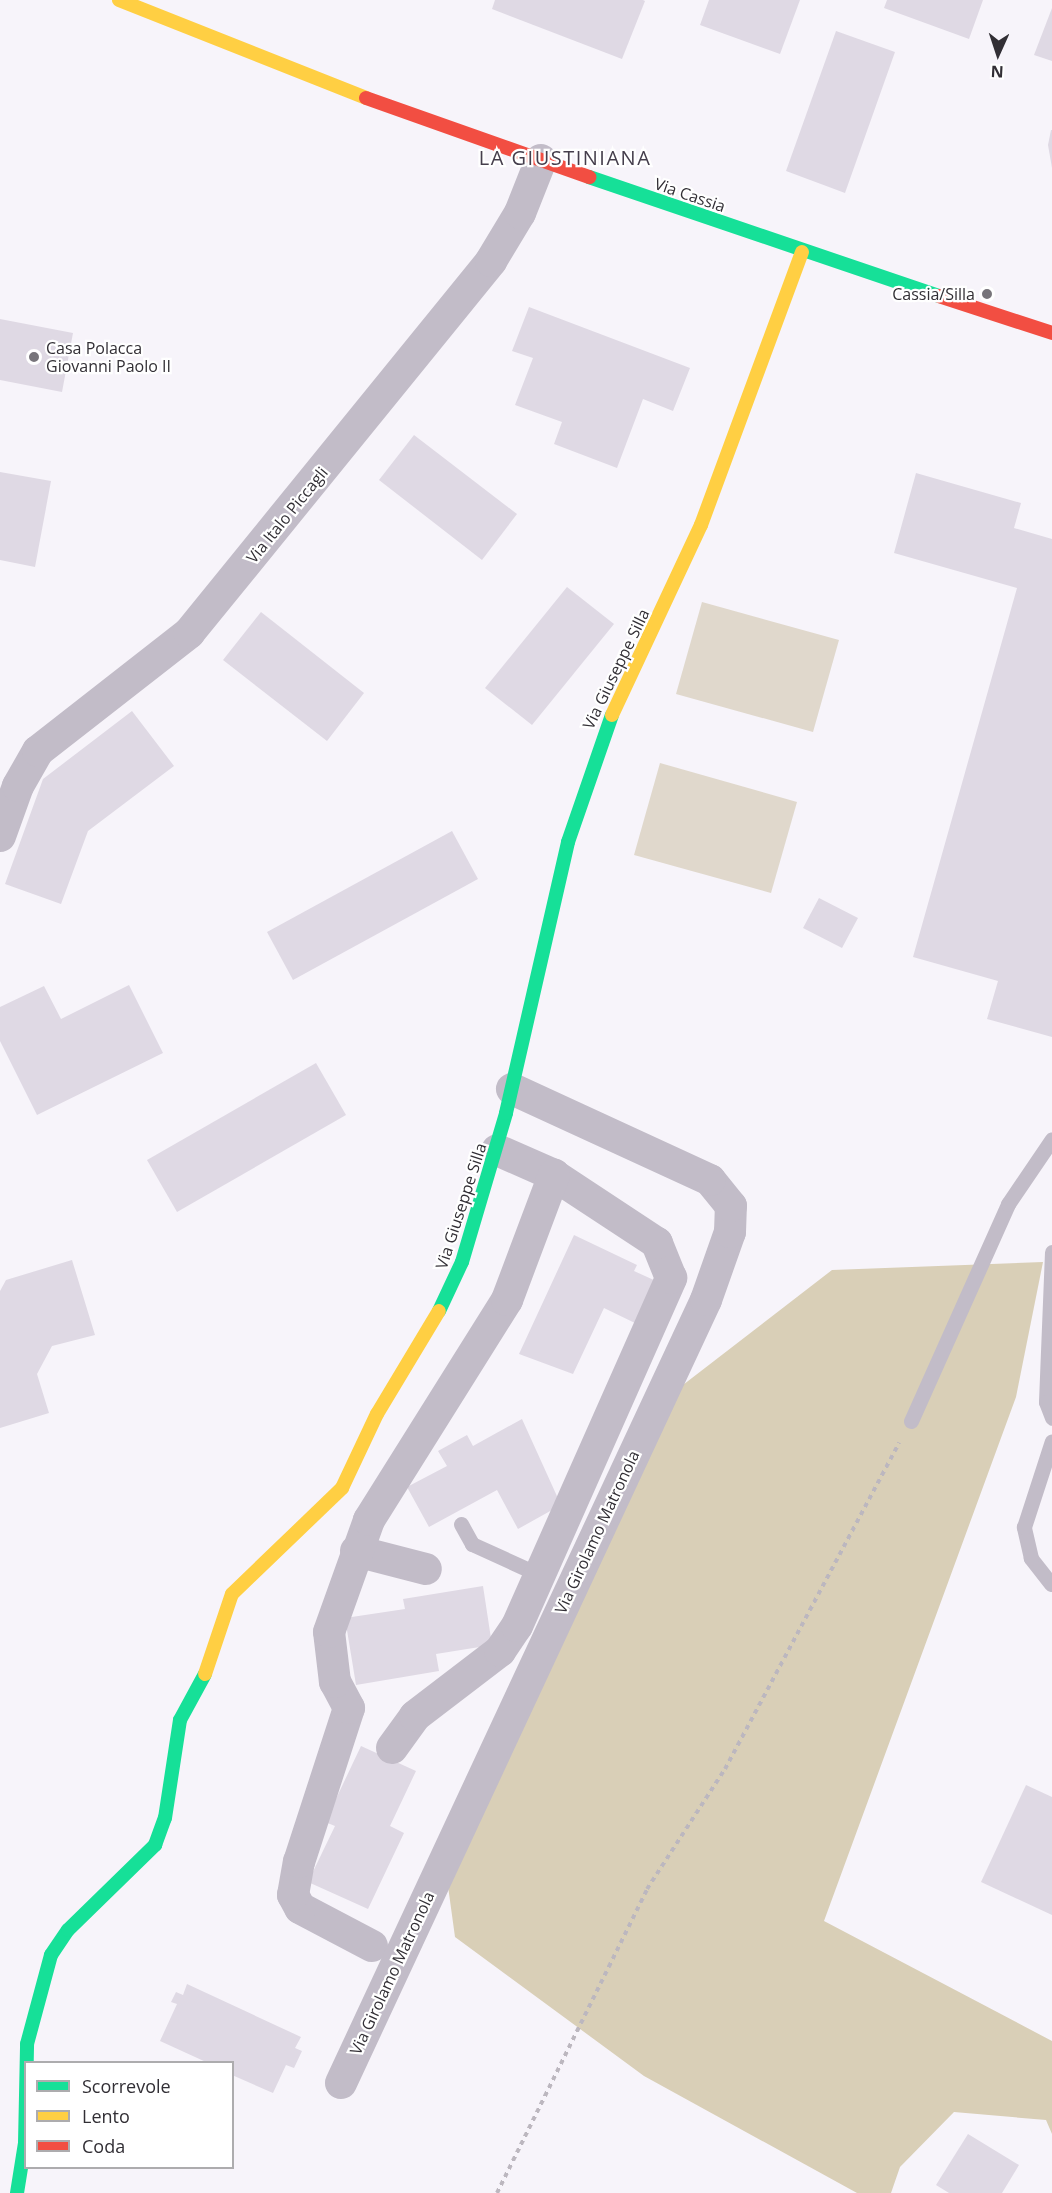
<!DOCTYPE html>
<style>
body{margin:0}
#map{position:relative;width:1052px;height:2193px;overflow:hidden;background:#f7f4fa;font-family:"Open Sans",sans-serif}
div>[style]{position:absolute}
.green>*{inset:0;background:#e0d8cc}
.forest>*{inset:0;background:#d9cfb7}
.building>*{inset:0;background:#dfd9e4}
.path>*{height:4px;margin-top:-2px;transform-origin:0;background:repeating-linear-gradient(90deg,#bcb7bf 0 4.5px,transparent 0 9px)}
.lane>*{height:15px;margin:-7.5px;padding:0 7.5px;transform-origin:7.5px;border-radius:7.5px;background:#c2bcc8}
.street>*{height:32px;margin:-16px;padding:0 16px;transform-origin:16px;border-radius:16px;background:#c2bcc8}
.fast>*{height:14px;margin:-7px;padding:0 7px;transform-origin:7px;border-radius:7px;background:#16e098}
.slow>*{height:14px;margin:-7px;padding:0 7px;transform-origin:7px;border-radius:7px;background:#ffcf43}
.jam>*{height:14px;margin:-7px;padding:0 7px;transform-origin:7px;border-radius:7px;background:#f24e42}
.dots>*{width:16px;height:16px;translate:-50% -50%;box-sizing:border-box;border:3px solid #fff;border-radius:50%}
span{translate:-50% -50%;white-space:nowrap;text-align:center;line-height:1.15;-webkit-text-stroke:4.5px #fff;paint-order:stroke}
.street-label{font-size:16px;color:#322f35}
.poi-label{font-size:16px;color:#322f35}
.right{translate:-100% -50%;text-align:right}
.left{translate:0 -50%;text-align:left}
.quarter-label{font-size:20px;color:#453e4c;letter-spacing:1.5px}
.legend{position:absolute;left:24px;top:2061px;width:210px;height:108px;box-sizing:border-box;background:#fff;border:2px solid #adacae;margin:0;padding:8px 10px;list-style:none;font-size:18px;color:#322f35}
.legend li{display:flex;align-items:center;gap:12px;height:30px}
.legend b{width:30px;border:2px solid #adacae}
.north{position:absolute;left:968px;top:24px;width:60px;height:60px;-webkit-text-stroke:4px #fff;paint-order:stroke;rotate:183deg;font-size:16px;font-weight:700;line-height:24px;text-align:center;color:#322f35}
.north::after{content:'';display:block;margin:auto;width:21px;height:27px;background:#322f35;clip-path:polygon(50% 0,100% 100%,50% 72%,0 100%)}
</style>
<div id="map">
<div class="green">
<div style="clip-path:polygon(702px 602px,839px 640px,813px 732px,676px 694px)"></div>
<div style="clip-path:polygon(660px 763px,797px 802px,771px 893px,634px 855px)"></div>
</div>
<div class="forest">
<div style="clip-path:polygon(1043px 1262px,1016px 1397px,824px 1921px,1052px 2041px,1052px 2134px,1046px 2120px,954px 2112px,900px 2167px,891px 2193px,857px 2193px,644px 2076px,455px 1937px,447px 1879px,679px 1388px,832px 1270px)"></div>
</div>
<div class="building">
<div style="clip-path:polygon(495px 0,643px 0,645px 1px,622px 59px,492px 9px)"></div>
<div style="clip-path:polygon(709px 0,800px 0,780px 54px,700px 25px)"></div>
<div style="clip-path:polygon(887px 0,983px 0,969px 39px,884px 8px)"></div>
<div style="clip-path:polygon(1052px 8px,1052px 61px,1034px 55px)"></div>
<div style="clip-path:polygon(836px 31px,895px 52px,845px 193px,786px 171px)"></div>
<div style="clip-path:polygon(1051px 130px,1052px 130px,1052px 168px,1048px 145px)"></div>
<div style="clip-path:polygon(529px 307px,690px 368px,673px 411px,643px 399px,617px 468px,554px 444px,562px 422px,515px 405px,533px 358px,512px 351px)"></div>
<div style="clip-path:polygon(0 319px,73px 333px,62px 392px,0 380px)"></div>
<div style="clip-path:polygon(414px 435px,517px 514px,482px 560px,379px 480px)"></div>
<div style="clip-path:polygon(0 472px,51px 481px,35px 567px,0 560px)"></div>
<div style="clip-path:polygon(916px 473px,1021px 503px,1014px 528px,1052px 539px,1052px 1037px,987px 1019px,998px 981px,913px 957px,1017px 588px,894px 553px)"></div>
<div style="clip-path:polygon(567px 587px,614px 624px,532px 725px,485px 688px)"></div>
<div style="clip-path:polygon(261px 612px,364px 693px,327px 741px,223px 660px)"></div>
<div style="clip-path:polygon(132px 711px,174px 766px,88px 831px,61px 904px,5px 884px,43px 779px)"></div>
<div style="clip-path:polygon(452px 831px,478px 879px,293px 980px,267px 932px)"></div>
<div style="clip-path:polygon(819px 898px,858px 918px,842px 948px,803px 928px)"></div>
<div style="clip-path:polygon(129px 985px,163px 1053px,37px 1115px,0 1041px,0 1007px,44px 986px,61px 1019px)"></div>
<div style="clip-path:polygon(316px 1063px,346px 1115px,177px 1212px,147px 1160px)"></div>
<div style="clip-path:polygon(574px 1235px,637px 1265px,634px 1271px,656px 1281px,637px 1324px,604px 1308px,573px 1374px,519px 1354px)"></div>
<div style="clip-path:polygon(72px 1260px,95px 1335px,52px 1346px,37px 1374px,49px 1413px,0 1428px,0 1291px,6px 1280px)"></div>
<div style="clip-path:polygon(522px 1419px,561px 1505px,518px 1529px,497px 1490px,429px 1527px,407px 1487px,447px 1466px,438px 1451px,467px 1435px,473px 1446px)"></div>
<div style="clip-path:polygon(483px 1586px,492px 1645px,436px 1654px,439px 1671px,356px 1685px,345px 1618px,405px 1609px,403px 1599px)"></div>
<div style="clip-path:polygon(361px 1746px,416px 1771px,390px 1826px,404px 1833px,368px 1909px,308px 1882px,335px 1826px,325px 1822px)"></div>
<div style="clip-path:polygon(1026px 1785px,1052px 1797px,1052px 1915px,981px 1882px)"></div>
<div style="clip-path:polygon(187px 1984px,301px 2037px,295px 2048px,302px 2051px,294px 2068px,286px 2065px,273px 2093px,232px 2075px,232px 2062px,206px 2062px,160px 2041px,177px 2004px,171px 2002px,176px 1992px,183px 1995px)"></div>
<div style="clip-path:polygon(968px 2134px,1019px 2165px,1002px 2193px,949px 2193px,936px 2185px)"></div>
</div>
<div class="path">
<div style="left:497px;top:2193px;width:339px;rotate:-63.7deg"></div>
<div style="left:647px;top:1889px;width:143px;rotate:-57deg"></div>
<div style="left:725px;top:1769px;width:370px;rotate:-61.9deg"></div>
</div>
<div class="lane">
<div style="left:1052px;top:1252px;width:150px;rotate:92.3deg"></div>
<div style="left:1046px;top:1402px;width:17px;rotate:69deg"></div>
<div style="left:911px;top:1421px;width:238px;rotate:-65.9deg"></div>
<div style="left:1008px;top:1204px;width:78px;rotate:-55.9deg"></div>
<div style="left:461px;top:1524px;width:23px;rotate:61deg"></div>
<div style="left:472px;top:1544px;width:75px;rotate:24.5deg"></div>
<div style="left:1051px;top:1584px;width:33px;rotate:-128deg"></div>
<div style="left:1031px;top:1558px;width:32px;rotate:-103deg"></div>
<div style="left:1024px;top:1527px;width:90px;rotate:-72deg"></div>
</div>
<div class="street">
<div style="left:0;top:836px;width:53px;rotate:-70.2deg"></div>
<div style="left:18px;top:786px;width:40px;rotate:-60.3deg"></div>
<div style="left:38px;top:751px;width:192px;rotate:-38deg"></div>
<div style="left:189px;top:633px;width:479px;rotate:-50.9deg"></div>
<div style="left:491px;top:261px;width:56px;rotate:-58.9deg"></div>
<div style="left:520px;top:213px;width:57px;rotate:-68.4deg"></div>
<div style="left:356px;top:1551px;width:72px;rotate:14.4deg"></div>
<div style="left:392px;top:1748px;width:39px;rotate:-54deg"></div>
<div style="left:415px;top:1716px;width:107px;rotate:-37.4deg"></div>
<div style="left:500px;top:1651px;width:30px;rotate:-56deg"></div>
<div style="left:517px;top:1626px;width:381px;rotate:-66.1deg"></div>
<div style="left:671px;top:1278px;width:38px;rotate:-112deg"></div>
<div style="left:657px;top:1243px;width:123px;rotate:-146.6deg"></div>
<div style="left:554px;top:1175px;width:62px;rotate:-156.3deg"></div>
<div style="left:372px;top:1946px;width:81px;rotate:-152.2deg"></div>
<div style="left:300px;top:1908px;width:15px;rotate:-118deg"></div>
<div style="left:293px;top:1895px;width:34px;rotate:-80deg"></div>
<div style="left:299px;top:1862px;width:162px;rotate:-72deg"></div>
<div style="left:349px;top:1708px;width:30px;rotate:-118deg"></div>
<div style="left:335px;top:1682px;width:50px;rotate:-96.8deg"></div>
<div style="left:329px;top:1632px;width:119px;rotate:-70.3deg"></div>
<div style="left:369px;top:1520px;width:260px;rotate:-57.9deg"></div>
<div style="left:507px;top:1300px;width:134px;rotate:-69.4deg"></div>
<div style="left:341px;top:2083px;width:864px;rotate:-65.01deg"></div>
<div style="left:706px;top:1300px;width:72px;rotate:-70.6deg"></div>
<div style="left:730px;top:1232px;width:26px;rotate:-88deg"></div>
<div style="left:731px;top:1206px;width:33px;rotate:-129deg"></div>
<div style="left:710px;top:1180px;width:218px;rotate:-155.3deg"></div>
</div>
<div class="fast">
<div style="left:589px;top:177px;width:370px;rotate:18.8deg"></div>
<div style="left:439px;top:1311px;width:54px;rotate:-64.9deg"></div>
<div style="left:462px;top:1262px;width:155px;rotate:-73.5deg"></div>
<div style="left:506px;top:1113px;width:278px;rotate:-77.1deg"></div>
<div style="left:568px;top:842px;width:134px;rotate:-70.9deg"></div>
<div style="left:17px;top:2193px;width:51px;rotate:-80.9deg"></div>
<div style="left:25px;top:2143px;width:99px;rotate:-88.8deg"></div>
<div style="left:27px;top:2044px;width:92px;rotate:-74.9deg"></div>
<div style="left:51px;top:1955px;width:30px;rotate:-56deg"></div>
<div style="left:68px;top:1930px;width:122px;rotate:-44.3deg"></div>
<div style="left:155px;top:1845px;width:29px;rotate:-70deg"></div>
<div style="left:165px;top:1818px;width:99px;rotate:-81.3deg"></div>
<div style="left:180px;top:1720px;width:52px;rotate:-61.5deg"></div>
</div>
<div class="slow">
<div style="left:119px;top:0;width:266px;rotate:21.6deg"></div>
<div style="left:612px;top:715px;width:210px;rotate:-64.9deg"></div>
<div style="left:701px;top:525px;width:291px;rotate:-69.7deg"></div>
<div style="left:205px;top:1674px;width:84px;rotate:-71.4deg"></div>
<div style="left:232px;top:1594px;width:153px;rotate:-43.9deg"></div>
<div style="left:342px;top:1488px;width:82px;rotate:-64.7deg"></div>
<div style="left:377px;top:1414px;width:120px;rotate:-59deg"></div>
</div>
<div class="jam">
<div style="left:366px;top:98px;width:237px;rotate:19.5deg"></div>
<div style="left:939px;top:296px;width:119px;rotate:18.1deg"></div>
</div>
<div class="dots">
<div style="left:987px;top:294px;background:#77747a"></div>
<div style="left:34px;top:357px;background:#77747a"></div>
</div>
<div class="street-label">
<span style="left:690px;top:195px;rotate:19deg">Via Cassia</span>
<span style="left:287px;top:515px;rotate:-51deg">Via Italo Piccagli</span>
<span style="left:616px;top:669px;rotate:-64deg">Via Giuseppe Silla</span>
<span style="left:461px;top:1206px;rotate:-72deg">Via Giuseppe Silla</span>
<span style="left:597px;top:1532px;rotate:-65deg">Via Girolamo Matronola</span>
<span style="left:392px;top:1973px;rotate:-65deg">Via Girolamo Matronola</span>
</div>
<div class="poi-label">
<span class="right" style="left:975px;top:294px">Cassia/Silla</span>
<span class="left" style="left:46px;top:357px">Casa Polacca<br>Giovanni Paolo II</span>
</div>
<div class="quarter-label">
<span style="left:565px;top:157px">LA GIUSTINIANA</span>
</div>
<ul class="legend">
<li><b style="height:8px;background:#16e098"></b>Scorrevole</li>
<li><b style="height:8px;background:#ffcf43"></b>Lento</li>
<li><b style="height:8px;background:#f24e42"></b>Coda</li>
</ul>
<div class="north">N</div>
</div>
